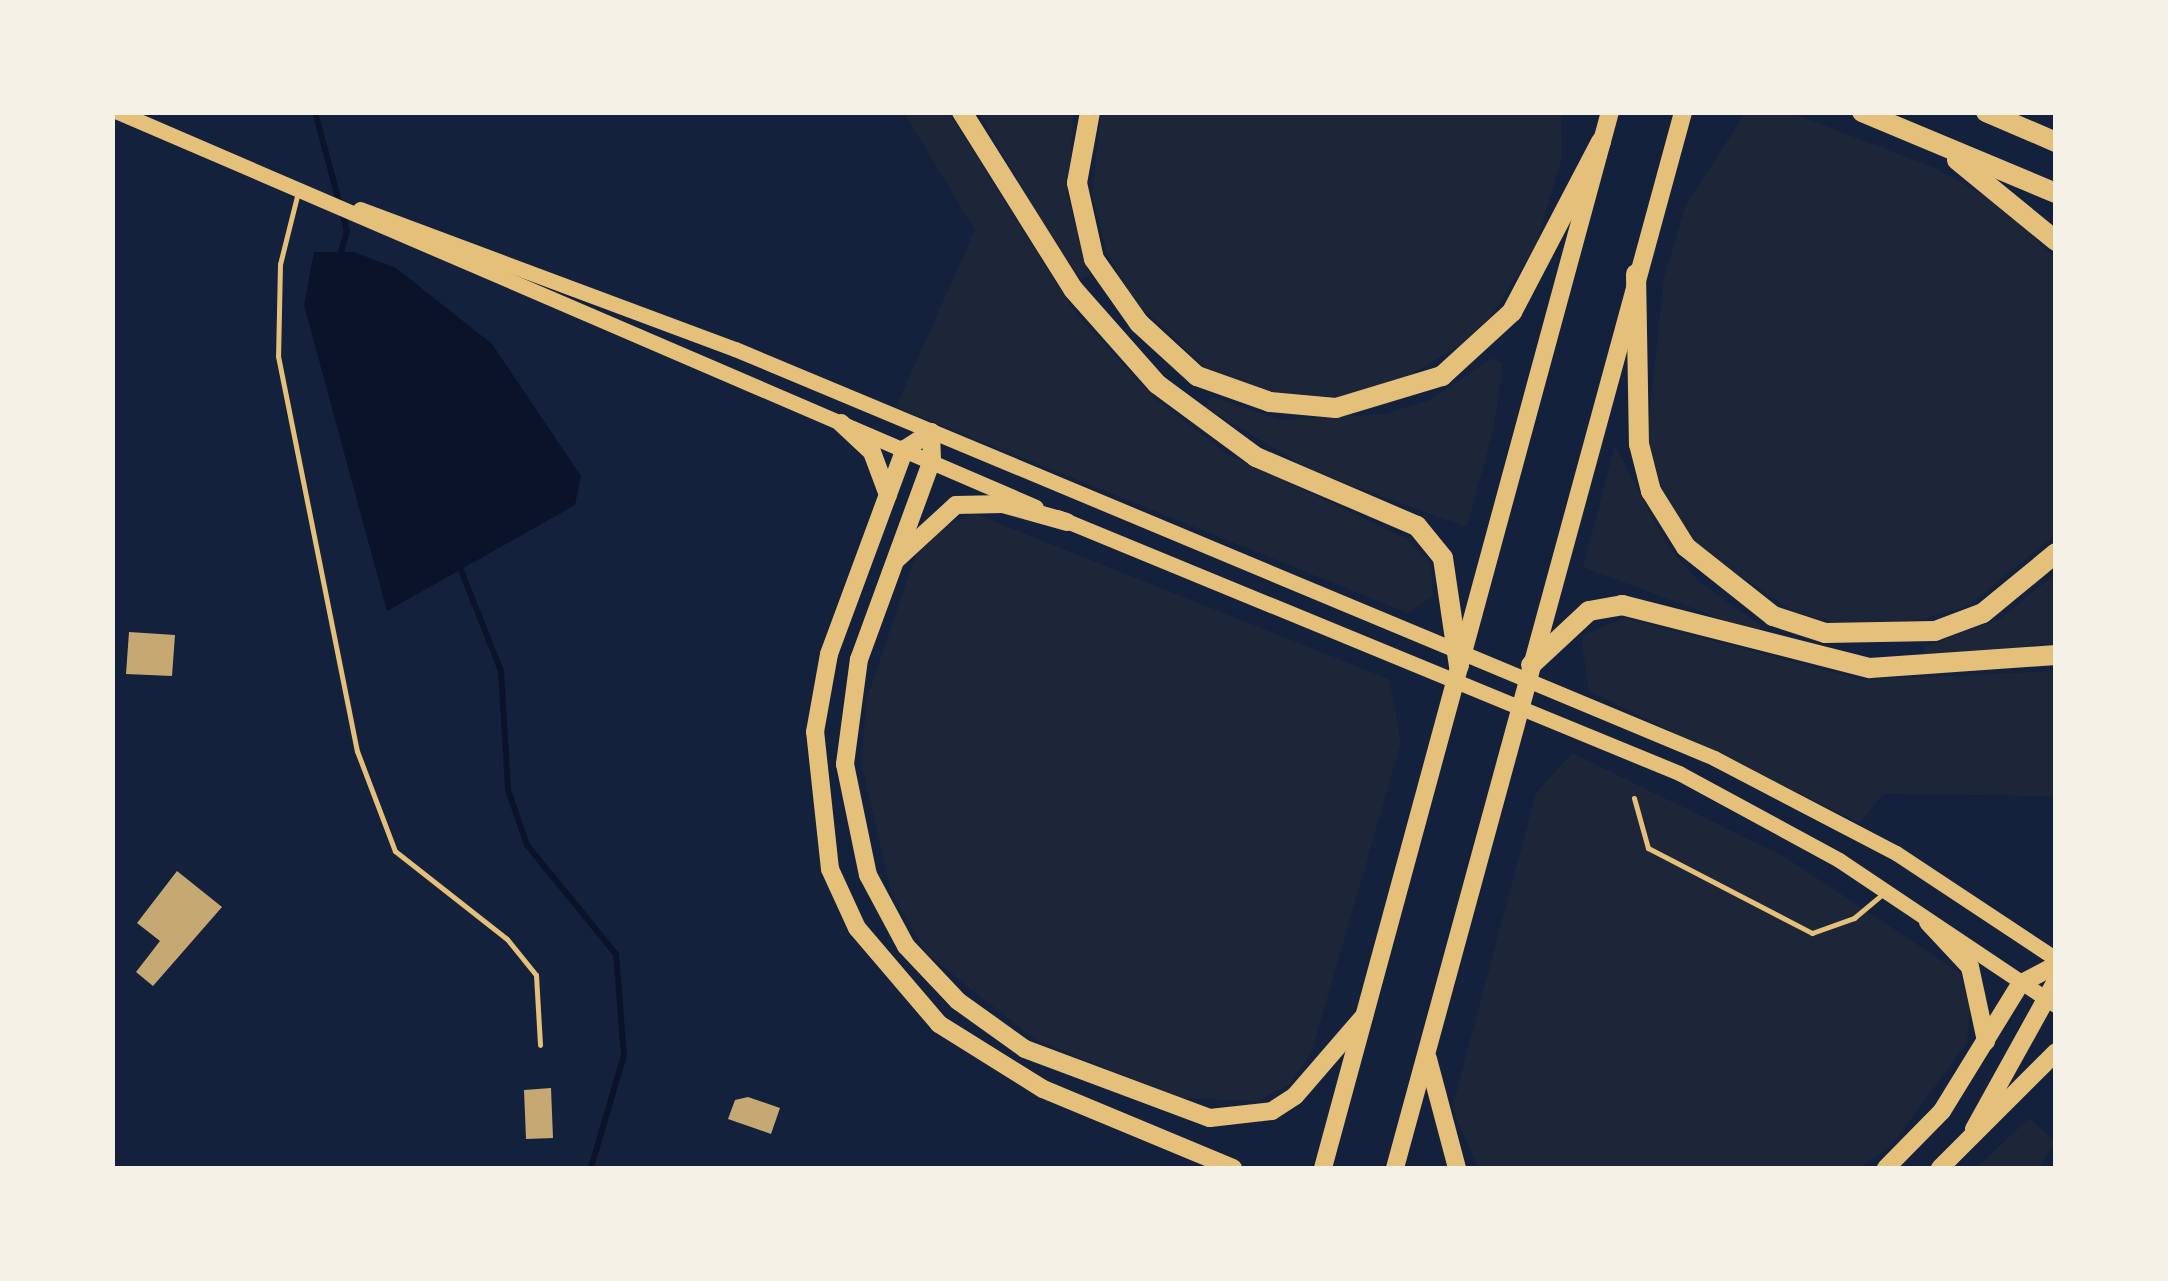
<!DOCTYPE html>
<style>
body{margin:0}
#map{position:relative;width:2168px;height:1281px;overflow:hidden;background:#14213d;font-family:"Source Sans 3",sans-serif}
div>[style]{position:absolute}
.green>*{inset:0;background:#1d2539}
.water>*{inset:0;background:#0b132b}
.stream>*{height:6px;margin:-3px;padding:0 3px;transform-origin:3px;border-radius:3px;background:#0b132b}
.building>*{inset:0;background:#c6a872}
.service>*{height:5px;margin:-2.5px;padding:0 2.5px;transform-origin:2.5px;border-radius:2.5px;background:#e5c07b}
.secondary>*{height:15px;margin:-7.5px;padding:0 7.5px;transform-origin:7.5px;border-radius:7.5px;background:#e5c07b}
.trunk>*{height:18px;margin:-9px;padding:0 9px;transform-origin:9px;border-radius:9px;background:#e5c07b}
.motorway>*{height:20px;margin:-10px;padding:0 10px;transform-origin:10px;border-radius:10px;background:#e5c07b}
span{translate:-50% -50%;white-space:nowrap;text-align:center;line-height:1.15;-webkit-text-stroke:9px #f6f1e7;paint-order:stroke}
.frame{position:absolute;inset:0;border:115px solid #f6f1e7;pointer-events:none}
</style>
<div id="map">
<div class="green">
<div style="clip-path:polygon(904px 113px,949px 113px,1076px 314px,1154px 398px,1226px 453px,1405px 538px,1431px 563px,1433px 596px,1408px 613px,896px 407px,975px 230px)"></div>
<div style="clip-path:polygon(979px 113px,1074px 113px,1067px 193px,1090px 275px,1081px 280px,1052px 239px)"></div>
<div style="clip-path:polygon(1101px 113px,1561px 113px,1562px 158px,1536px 244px,1481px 333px,1388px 388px,1336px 398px,1273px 392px,1206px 368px,1133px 300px,1107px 252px,1092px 195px)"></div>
<div style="clip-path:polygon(1745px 113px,1792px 113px,1937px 169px,1999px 204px,2055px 258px,2055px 535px,1968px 606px,1905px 624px,1848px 626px,1794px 612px,1699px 548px,1664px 494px,1647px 438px,1664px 278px,1685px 207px)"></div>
<div style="clip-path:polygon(1493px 358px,1503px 364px,1493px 431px,1467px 527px,1312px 471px,1205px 407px,1212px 397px,1280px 420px,1384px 414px,1430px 400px)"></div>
<div style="clip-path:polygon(1615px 445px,1667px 545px,1700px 583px,1761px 625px,1759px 633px,1583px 567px)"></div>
<div style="clip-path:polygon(973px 513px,1389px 679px,1401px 742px,1312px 1051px,1290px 1084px,1258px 1101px,1180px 1098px,1034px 1039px,927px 954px,891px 892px,861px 761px,867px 698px,915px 557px,943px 527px)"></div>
<div style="clip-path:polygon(2055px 574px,2055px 643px,1924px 657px,1924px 647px,2000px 619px)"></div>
<div style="clip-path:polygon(1624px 618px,1864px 680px,2055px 671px,2055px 796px,1883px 794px,1860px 823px,1589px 691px,1581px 636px)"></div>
<div style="clip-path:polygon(1572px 753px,1785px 857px,1959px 972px,1970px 1007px,1967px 1043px,1891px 1146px,1860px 1168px,1478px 1168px,1452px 1108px,1536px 793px)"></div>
<div style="clip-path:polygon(2029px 1118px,2055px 1142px,2038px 1168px,1976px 1168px)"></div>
</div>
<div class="water">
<div style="clip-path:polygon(314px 252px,354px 252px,396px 268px,492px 344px,581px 476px,575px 505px,387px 611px,304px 305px)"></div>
</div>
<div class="stream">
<div style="left:315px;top:112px;width:123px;rotate:74.9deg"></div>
<div style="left:347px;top:231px;width:25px;rotate:106deg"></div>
<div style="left:459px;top:565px;width:114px;rotate:68.4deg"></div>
<div style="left:501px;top:671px;width:119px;rotate:86.6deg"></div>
<div style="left:508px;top:790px;width:58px;rotate:70.9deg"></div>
<div style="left:527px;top:845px;width:141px;rotate:50.8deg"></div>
<div style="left:616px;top:954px;width:101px;rotate:85.5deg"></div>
<div style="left:624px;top:1055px;width:118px;rotate:106.3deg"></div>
</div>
<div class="building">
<div style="clip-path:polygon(129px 632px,175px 635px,172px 676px,126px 674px)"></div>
<div style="clip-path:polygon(177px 871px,222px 907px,153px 986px,136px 972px,160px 941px,137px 923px)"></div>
<div style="clip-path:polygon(551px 1088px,553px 1138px,526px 1139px,524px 1090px)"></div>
<div style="clip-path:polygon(748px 1097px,780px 1108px,771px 1134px,728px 1119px,735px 1100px)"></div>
</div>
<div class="service">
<div style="left:298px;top:192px;width:74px;rotate:104deg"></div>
<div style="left:280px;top:264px;width:92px;rotate:91.2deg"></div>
<div style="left:278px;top:356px;width:403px;rotate:78.7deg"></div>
<div style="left:357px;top:751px;width:107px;rotate:69.2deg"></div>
<div style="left:395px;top:851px;width:142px;rotate:38.2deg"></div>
<div style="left:507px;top:939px;width:46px;rotate:51.1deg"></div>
<div style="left:536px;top:975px;width:70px;rotate:86.7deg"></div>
<div style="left:1634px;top:798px;width:52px;rotate:74.4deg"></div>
<div style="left:1648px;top:848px;width:185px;rotate:27.4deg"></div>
<div style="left:1812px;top:933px;width:45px;rotate:-19.7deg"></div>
<div style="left:1854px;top:918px;width:38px;rotate:-40deg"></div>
</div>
<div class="secondary">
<div style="left:118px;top:112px;width:999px;rotate:23.28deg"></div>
<div style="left:360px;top:209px;width:400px;rotate:20.5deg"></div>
<div style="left:735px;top:349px;width:1061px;rotate:22.67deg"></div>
<div style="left:1714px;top:758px;width:205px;rotate:27.6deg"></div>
<div style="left:1896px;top:853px;width:192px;rotate:33.5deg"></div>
<div style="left:1057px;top:517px;width:673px;rotate:22.37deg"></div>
<div style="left:1679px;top:773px;width:182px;rotate:28.5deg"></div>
<div style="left:1839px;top:860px;width:261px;rotate:33.8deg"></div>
</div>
<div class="trunk">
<div style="left:841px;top:423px;width:42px;rotate:43.1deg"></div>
<div style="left:872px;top:452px;width:46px;rotate:69.6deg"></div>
<div style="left:897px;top:559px;width:80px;rotate:-42.5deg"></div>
<div style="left:956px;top:505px;width:47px;rotate:-1.2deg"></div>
<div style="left:1003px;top:504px;width:66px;rotate:15.7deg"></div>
<div style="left:1928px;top:922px;width:62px;rotate:47deg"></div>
<div style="left:1970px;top:967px;width:76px;rotate:77.8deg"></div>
<div style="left:1428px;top:1059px;width:113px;rotate:75.1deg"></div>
<div style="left:1974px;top:1129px;width:169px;rotate:-61deg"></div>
<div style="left:1233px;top:1168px;width:206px;rotate:-157.4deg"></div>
<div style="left:1043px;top:1089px;width:123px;rotate:-148deg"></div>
<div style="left:939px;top:1024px;width:126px;rotate:-130.5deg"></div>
<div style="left:857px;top:928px;width:65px;rotate:-114.6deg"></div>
<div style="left:830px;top:869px;width:138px;rotate:-96.2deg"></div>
<div style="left:815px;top:732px;width:79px;rotate:-79.8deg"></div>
<div style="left:829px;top:654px;width:219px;rotate:-69.7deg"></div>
<div style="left:905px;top:449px;width:31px;rotate:-33deg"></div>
<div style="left:931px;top:432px;width:28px;rotate:88deg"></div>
<div style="left:932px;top:460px;width:212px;rotate:110.1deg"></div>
<div style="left:859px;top:659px;width:106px;rotate:97.6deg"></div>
<div style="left:845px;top:764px;width:113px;rotate:78.3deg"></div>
<div style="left:868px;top:875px;width:81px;rotate:61.8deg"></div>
<div style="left:906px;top:946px;width:76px;rotate:46.6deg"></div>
<div style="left:958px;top:1001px;width:82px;rotate:35.6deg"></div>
<div style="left:1025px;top:1049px;width:197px;rotate:20.5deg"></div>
<div style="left:1210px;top:1118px;width:62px;rotate:-6.4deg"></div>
<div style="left:1272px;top:1111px;width:27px;rotate:-33deg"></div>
<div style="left:1295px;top:1096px;width:106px;rotate:-49.2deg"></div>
<div style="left:1323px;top:1168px;width:1094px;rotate:-74.8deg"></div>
<div style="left:1395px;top:1168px;width:1095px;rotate:-74.74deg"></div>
<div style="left:1886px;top:1168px;width:80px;rotate:-45.5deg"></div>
<div style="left:1942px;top:1111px;width:149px;rotate:-58.4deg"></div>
<div style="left:2020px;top:984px;width:41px;rotate:-27.8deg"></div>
<div style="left:1940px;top:1168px;width:164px;rotate:-45deg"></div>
</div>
<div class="motorway">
<div style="left:962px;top:112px;width:209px;rotate:57.9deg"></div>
<div style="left:1073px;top:289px;width:127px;rotate:48.5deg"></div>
<div style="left:1157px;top:384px;width:123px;rotate:36.4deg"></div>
<div style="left:1256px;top:457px;width:175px;rotate:23.2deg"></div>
<div style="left:1417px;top:526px;width:41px;rotate:50.9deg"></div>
<div style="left:1443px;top:558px;width:109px;rotate:81.6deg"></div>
<div style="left:1090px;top:112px;width:72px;rotate:100.4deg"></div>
<div style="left:1077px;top:183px;width:78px;rotate:77.4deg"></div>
<div style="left:1094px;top:259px;width:78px;rotate:54.9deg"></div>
<div style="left:1139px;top:323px;width:79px;rotate:42.4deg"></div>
<div style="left:1197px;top:376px;width:77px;rotate:19.6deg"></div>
<div style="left:1270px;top:402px;width:66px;rotate:5.2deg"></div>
<div style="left:1336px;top:408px;width:111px;rotate:-16.8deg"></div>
<div style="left:1442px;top:376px;width:95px;rotate:-42.4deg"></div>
<div style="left:1512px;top:312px;width:192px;rotate:-62.4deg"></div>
<div style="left:1862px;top:112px;width:210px;rotate:22.7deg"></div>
<div style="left:1986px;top:112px;width:76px;rotate:23.2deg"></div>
<div style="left:1957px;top:160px;width:128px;rotate:39.3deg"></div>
<div style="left:1636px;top:274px;width:170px;rotate:89deg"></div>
<div style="left:1639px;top:444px;width:49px;rotate:75.7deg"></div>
<div style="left:1651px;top:491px;width:66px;rotate:58deg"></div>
<div style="left:1686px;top:547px;width:111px;rotate:38.4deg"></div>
<div style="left:1773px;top:616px;width:55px;rotate:18.1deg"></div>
<div style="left:1825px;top:633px;width:110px;rotate:-1deg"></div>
<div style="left:1935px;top:631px;width:51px;rotate:-20.6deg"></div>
<div style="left:1983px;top:613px;width:94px;rotate:-39.4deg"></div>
<div style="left:1531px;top:665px;width:79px;rotate:-43deg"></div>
<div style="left:1589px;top:611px;width:34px;rotate:-10deg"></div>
<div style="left:1622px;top:605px;width:256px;rotate:14.3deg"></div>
<div style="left:1870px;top:668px;width:186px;rotate:-4deg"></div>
</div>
<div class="frame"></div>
</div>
